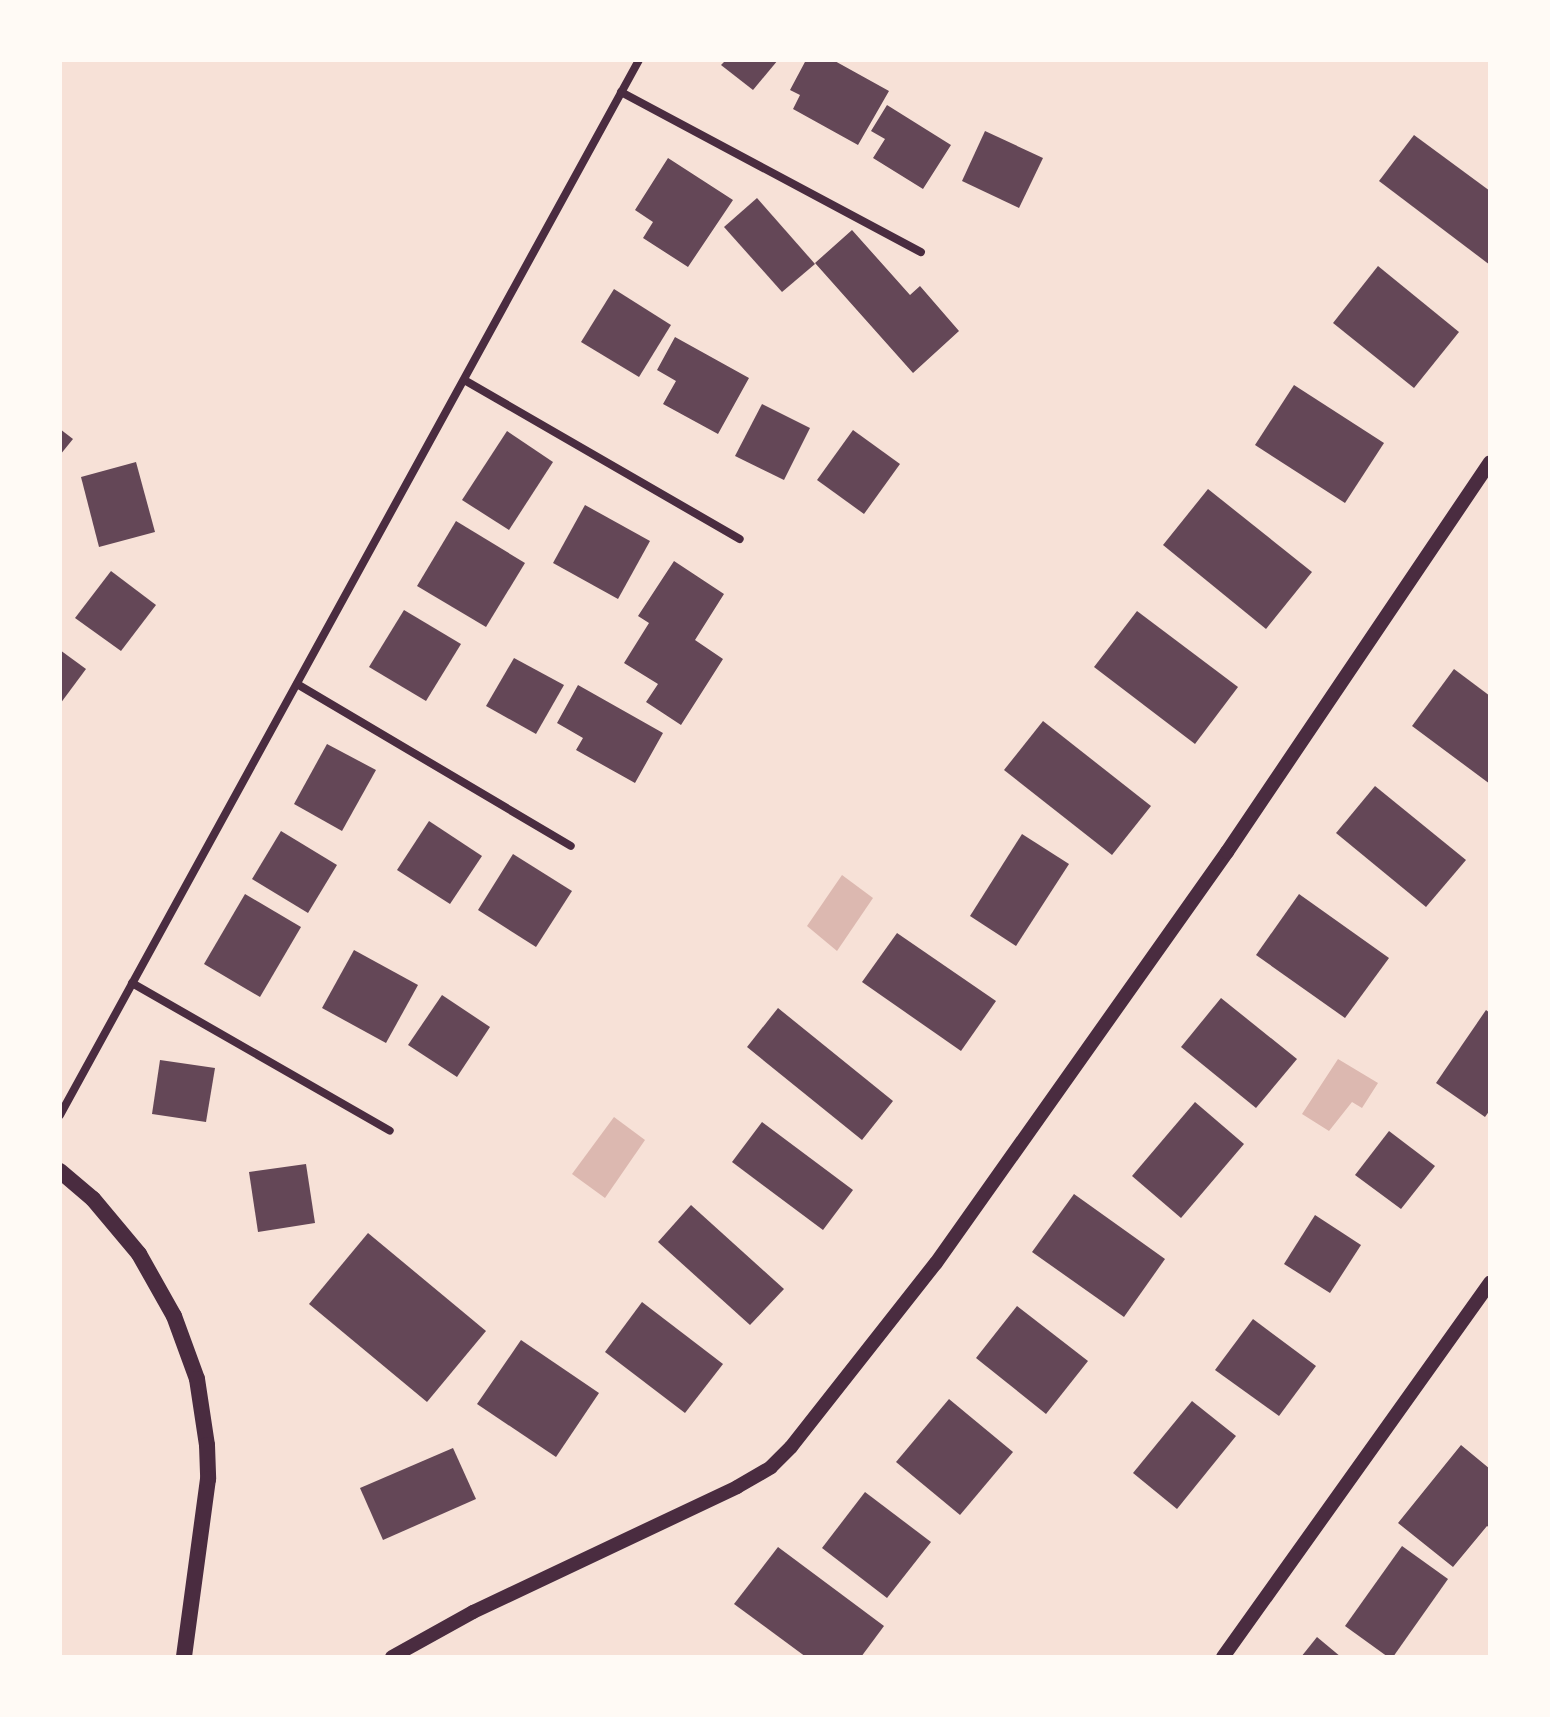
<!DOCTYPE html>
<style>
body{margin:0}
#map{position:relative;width:1550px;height:1717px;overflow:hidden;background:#f7e1d7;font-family:Lato,sans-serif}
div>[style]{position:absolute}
.water>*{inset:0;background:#dcb8b0}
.building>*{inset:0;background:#644757}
.minor>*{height:8px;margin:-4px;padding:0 4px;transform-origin:4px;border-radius:4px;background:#4a2c40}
.tertiary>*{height:14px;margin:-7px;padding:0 7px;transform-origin:7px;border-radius:7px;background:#4a2c40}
.secondary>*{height:16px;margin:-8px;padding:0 8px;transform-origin:8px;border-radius:8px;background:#4a2c40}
span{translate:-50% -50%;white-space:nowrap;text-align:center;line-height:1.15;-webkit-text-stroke:8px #fffaf5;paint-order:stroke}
.frame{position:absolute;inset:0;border:62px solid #fffaf5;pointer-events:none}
</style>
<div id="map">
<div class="water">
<div style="clip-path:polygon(842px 875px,873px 898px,837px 951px,807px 926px)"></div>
<div style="clip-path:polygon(1338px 1059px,1378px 1083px,1362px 1108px,1352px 1102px,1329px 1131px,1302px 1114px)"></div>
<div style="clip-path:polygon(614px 1117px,645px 1140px,605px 1198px,572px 1174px)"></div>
</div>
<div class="building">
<div style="clip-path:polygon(726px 60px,778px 60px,753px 90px,721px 65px)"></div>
<div style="clip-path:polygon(806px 60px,833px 60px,889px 91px,858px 145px,793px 109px,800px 95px,790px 90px)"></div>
<div style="clip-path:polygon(887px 105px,951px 145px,923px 189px,873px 158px,885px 139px,871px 131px)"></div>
<div style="clip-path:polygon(985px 131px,1043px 158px,1019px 208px,962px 181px)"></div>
<div style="clip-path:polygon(1414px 135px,1490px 191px,1490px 265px,1379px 181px)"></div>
<div style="clip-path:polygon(668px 158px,733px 200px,688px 267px,643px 238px,653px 222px,635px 210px)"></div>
<div style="clip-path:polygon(757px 198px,815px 264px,782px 292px,724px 227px)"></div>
<div style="clip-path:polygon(852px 230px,910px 295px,920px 286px,959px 331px,913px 373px,815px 263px)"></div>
<div style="clip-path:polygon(1378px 266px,1459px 332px,1414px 388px,1333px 323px)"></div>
<div style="clip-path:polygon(614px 289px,671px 325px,639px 377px,581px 342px)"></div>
<div style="clip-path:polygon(675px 337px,749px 378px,718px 434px,663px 404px,676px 381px,657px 370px)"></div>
<div style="clip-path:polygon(1294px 385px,1384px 443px,1345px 503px,1255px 445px)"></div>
<div style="clip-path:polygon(762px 404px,810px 428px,784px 480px,735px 456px)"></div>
<div style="clip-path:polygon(60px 429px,73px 439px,60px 455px)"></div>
<div style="clip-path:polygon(853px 430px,900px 464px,864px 514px,817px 480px)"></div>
<div style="clip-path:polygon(507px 431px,553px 462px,509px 530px,462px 500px)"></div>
<div style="clip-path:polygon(136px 462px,155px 532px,99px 547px,81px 477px)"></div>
<div style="clip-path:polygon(1208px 489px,1312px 572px,1266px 629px,1163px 545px)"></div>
<div style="clip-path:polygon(585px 505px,650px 541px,618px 599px,553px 563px)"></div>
<div style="clip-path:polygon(456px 521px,525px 563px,486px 627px,417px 586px)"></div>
<div style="clip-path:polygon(674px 561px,724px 594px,695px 640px,723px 659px,681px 725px,646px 702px,658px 684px,624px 663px,649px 623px,638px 616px)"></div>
<div style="clip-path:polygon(111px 571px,156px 605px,121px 651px,75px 618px)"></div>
<div style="clip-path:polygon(404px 610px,461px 644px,426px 701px,369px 667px)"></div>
<div style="clip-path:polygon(1137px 611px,1238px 687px,1195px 744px,1094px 667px)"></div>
<div style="clip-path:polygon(60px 650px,86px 669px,60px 704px)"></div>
<div style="clip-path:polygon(514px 658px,564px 685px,536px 734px,486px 706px)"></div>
<div style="clip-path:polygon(1454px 669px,1490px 696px,1490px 784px,1412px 726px)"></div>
<div style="clip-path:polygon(578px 685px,663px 733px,635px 783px,576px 750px,583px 738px,557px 723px)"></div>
<div style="clip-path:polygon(1043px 721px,1151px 806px,1112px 855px,1004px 770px)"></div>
<div style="clip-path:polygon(327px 744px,376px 770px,342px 831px,294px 804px)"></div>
<div style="clip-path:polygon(1375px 786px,1466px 860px,1426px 907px,1336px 833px)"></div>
<div style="clip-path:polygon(429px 821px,482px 856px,450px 904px,397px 870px)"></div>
<div style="clip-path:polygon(281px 831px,337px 865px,308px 913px,252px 879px)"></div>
<div style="clip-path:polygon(1022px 834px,1069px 864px,1016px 946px,970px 916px)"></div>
<div style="clip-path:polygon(513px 854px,572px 891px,536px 947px,478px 910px)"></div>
<div style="clip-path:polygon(245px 894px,301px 927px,260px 997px,204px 964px)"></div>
<div style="clip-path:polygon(1299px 894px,1389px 958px,1345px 1018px,1256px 955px)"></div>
<div style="clip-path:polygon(897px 933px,996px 1001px,961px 1051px,862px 982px)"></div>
<div style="clip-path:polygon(354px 950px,418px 985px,386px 1043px,322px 1008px)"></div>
<div style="clip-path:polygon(442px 995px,490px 1027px,457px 1077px,408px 1045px)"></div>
<div style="clip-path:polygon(1221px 998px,1297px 1059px,1256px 1108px,1181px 1047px)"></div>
<div style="clip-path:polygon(778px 1008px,893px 1101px,862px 1140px,747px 1047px)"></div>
<div style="clip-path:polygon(1486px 1010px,1490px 1013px,1490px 1110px,1485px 1117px,1436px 1083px)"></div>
<div style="clip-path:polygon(160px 1060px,215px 1068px,206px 1122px,152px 1114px)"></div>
<div style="clip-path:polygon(1195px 1102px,1244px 1144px,1181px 1218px,1132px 1176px)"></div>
<div style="clip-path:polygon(762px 1122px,853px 1190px,823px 1230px,732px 1162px)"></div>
<div style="clip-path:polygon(1389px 1131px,1435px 1166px,1401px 1209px,1355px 1175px)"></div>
<div style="clip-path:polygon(306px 1164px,315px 1223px,258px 1232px,249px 1172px)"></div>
<div style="clip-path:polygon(1074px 1194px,1165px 1259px,1124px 1317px,1032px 1252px)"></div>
<div style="clip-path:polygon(691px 1205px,784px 1289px,750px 1325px,658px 1242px)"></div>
<div style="clip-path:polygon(1315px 1215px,1361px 1245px,1330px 1293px,1284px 1264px)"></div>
<div style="clip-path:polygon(368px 1233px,486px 1331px,427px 1402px,309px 1304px)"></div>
<div style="clip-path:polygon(642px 1302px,723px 1364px,685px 1413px,605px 1352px)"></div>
<div style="clip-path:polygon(1017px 1306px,1088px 1361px,1046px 1414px,976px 1358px)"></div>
<div style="clip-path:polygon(1253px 1319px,1316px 1366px,1279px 1416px,1215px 1370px)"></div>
<div style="clip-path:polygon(521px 1340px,599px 1393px,556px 1457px,477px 1404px)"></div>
<div style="clip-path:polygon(949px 1399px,1013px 1452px,960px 1515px,896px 1462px)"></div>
<div style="clip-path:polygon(1192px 1401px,1236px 1436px,1177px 1509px,1133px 1473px)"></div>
<div style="clip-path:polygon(1461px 1445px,1490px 1469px,1490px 1528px,1487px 1526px,1453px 1567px,1398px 1523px)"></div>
<div style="clip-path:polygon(453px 1448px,476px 1499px,383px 1540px,360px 1488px)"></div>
<div style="clip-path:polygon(865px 1492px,931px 1542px,887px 1598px,822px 1548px)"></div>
<div style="clip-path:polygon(1402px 1546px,1448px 1579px,1393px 1657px,1388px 1657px,1345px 1626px)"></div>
<div style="clip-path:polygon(778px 1547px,884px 1626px,861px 1657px,806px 1657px,734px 1604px)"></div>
<div style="clip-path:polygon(1317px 1637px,1341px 1657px,1301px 1657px)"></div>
</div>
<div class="minor">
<div style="left:621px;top:92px;width:340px;rotate:28.1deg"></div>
<div style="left:466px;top:381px;width:316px;rotate:30deg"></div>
<div style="left:297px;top:684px;width:318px;rotate:30.6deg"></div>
<div style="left:132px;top:983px;width:297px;rotate:29.8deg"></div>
<div style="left:60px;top:1115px;width:1203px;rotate:-61.24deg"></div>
</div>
<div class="tertiary">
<div style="left:392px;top:1657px;width:93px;rotate:-29.1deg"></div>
<div style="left:473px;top:1612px;width:292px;rotate:-25.3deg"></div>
<div style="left:737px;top:1487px;width:39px;rotate:-30deg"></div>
<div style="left:771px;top:1467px;width:28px;rotate:-45deg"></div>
<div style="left:791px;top:1447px;width:234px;rotate:-51.8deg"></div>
<div style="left:936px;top:1263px;width:504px;rotate:-54.7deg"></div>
<div style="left:1227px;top:852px;width:470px;rotate:-56deg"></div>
<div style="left:1223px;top:1657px;width:460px;rotate:-54.5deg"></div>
</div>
<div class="secondary">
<div style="left:60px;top:1171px;width:43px;rotate:40.3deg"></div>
<div style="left:93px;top:1199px;width:72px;rotate:50.1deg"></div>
<div style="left:139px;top:1254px;width:71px;rotate:60.6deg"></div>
<div style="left:174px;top:1316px;width:67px;rotate:69.9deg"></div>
<div style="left:197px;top:1379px;width:67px;rotate:81.4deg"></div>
<div style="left:207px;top:1445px;width:34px;rotate:88deg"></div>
<div style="left:208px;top:1479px;width:180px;rotate:97.7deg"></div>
</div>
<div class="frame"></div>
</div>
